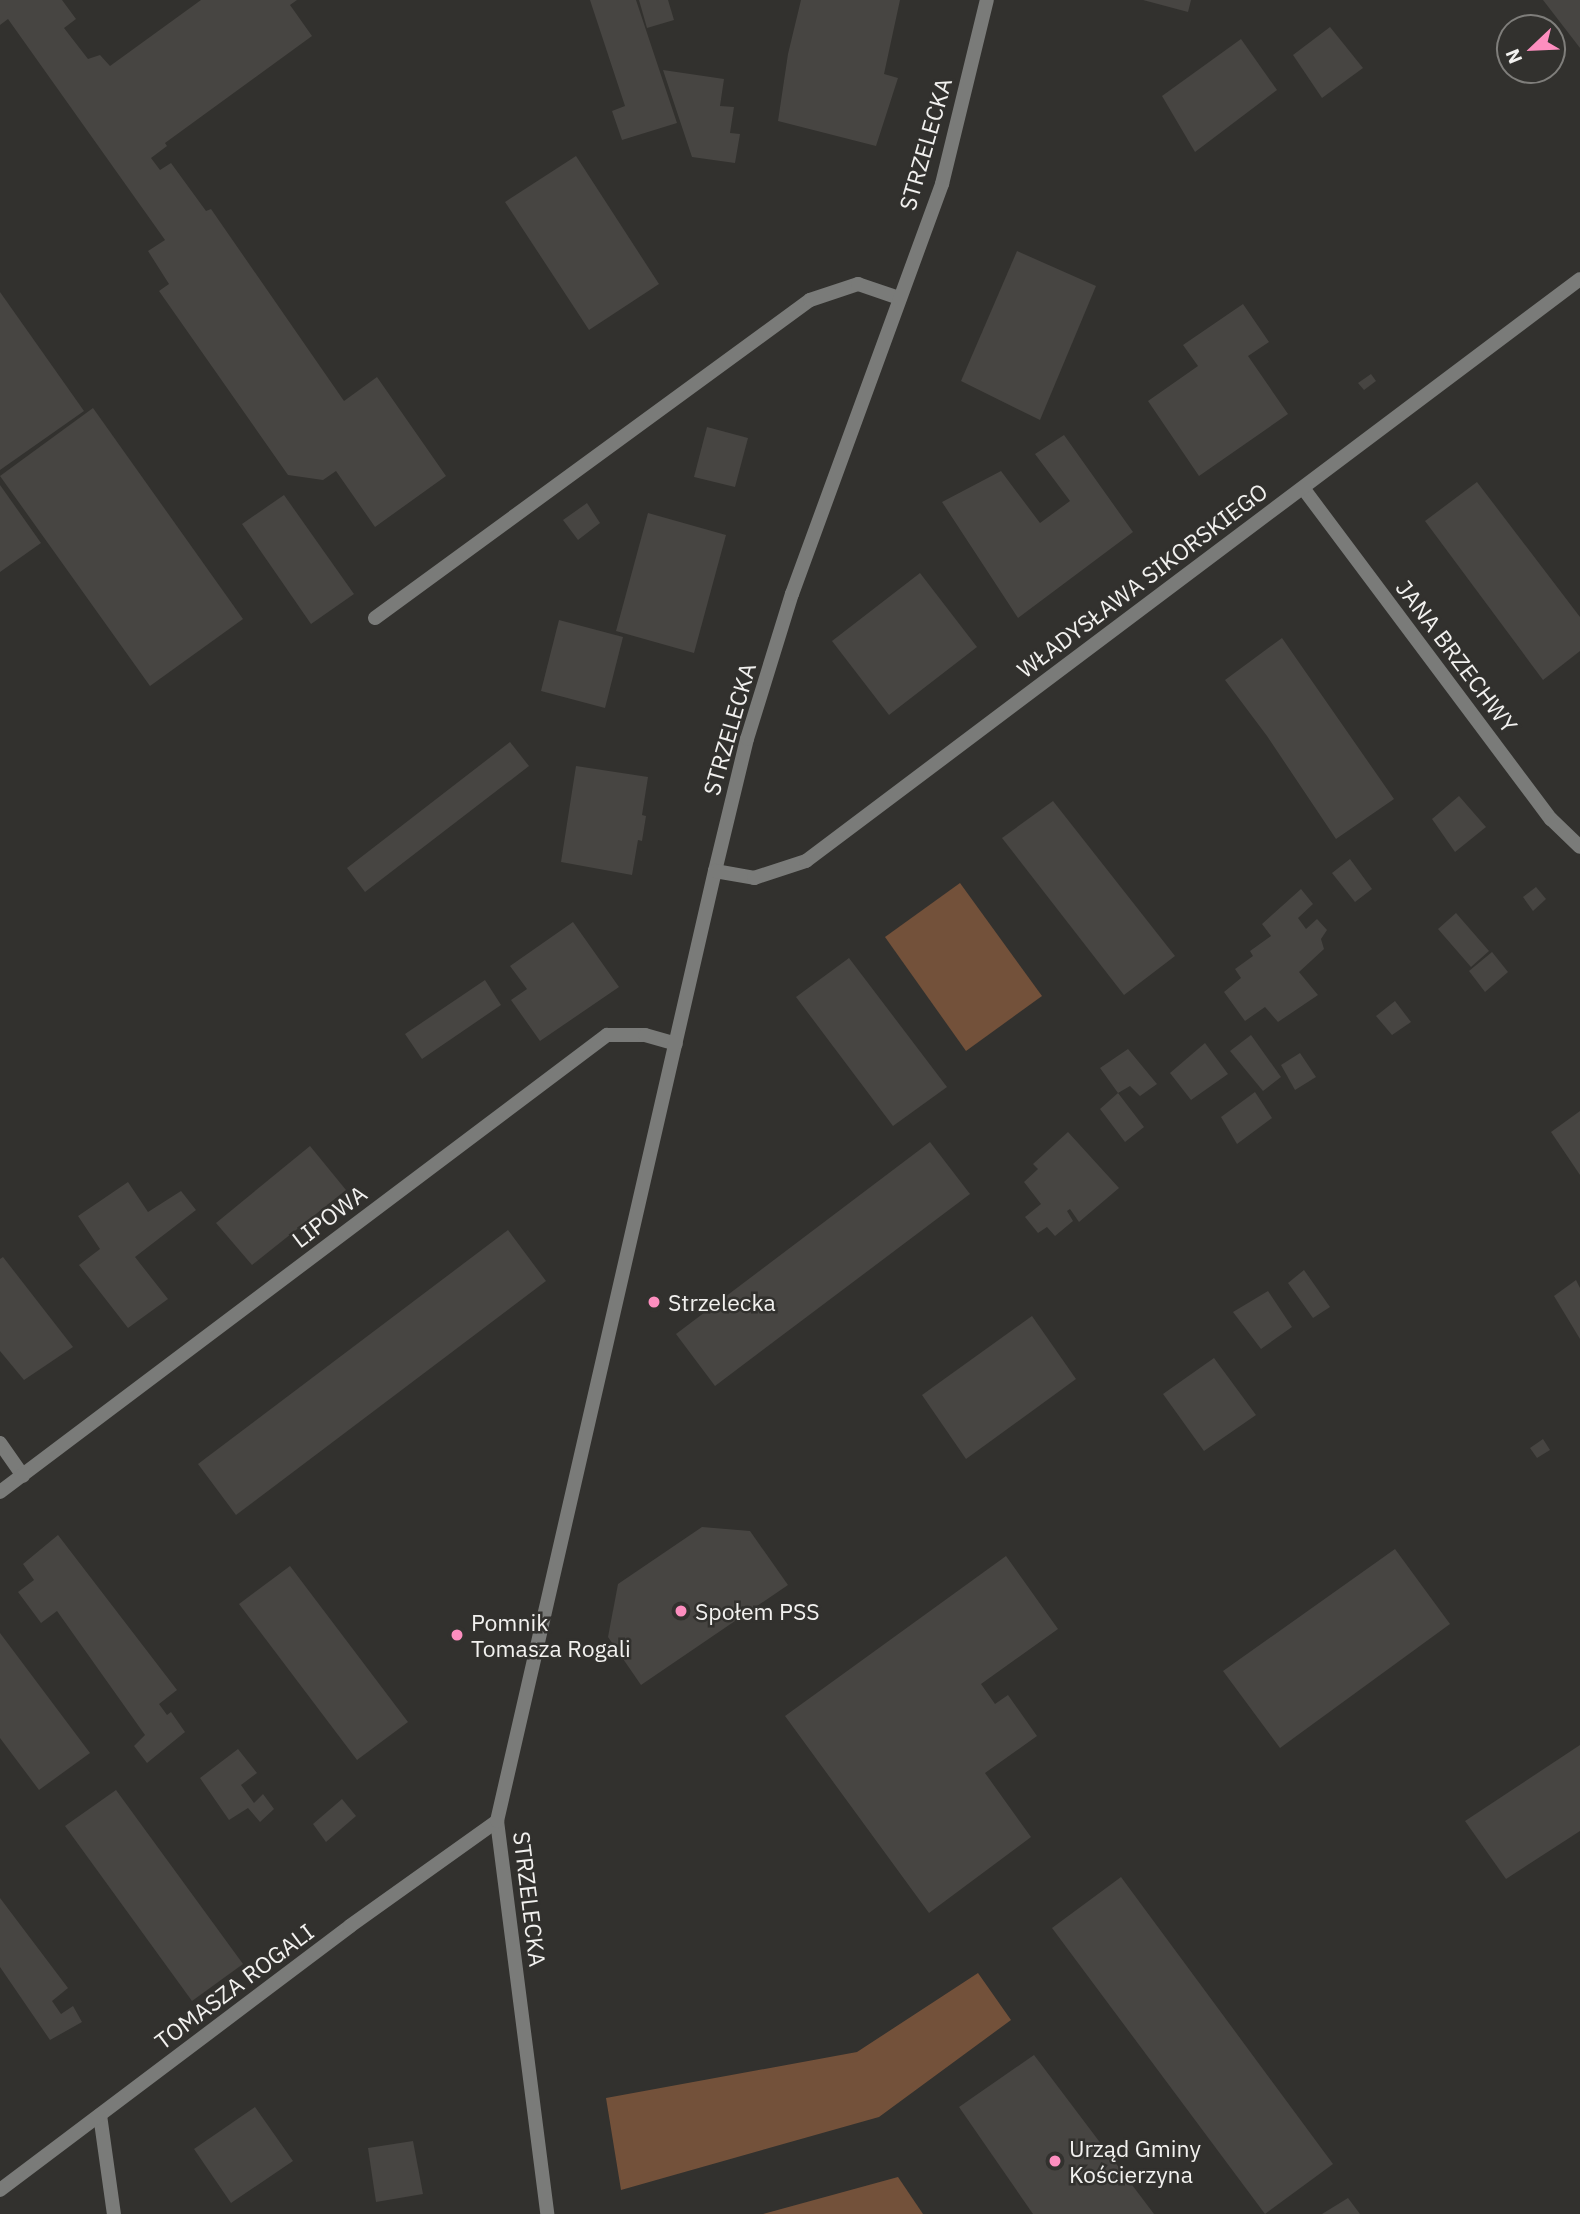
<!DOCTYPE html>
<meta charset="utf-8">
<style>
body{margin:0}
#map{position:relative;width:1580px;height:2214px;overflow:hidden;background:#32312e;font-family:"IBM Plex Sans",sans-serif}
div>[style]{position:absolute}
.green>*{inset:0;background:#73513a}
.building>*{inset:0;background:#474542}
.minor>*{height:14px;margin:-7px;padding:0 7px;transform-origin:7px;border-radius:7px;background:#7a7b79}
.tertiary>*{height:14px;margin:-7px;padding:0 7px;transform-origin:7px;border-radius:7px;background:#7a7b79}
.dots>*{width:19px;height:19px;translate:-50% -50%;box-sizing:border-box;border:4px solid #32312e;border-radius:50%}
span{translate:-50% -50%;white-space:nowrap;text-align:center;line-height:1.15;-webkit-text-stroke:5px #32312e;paint-order:stroke}
.street-label{font-size:23px;color:#f2f1ef}
.poi-label{font-size:23px;color:#f2f1ef}
.left{translate:0 -50%;text-align:left}
.north{position:absolute;left:1496px;top:14px;width:70px;height:70px;box-sizing:border-box;background:#32312e;border:2px solid #7f7e7b;border-radius:50%;rotate:247deg;font-size:19px;font-weight:700;line-height:28px;text-align:center;color:#f2f1ef}
.north::after{content:'';display:block;margin:auto;width:24px;height:32px;background:#fd8ebf;clip-path:polygon(50% 0,100% 100%,50% 72%,0 100%)}
</style>
<div id="map">
<div class="green">
<div style="clip-path:polygon(960px 883px,1042px 996px,966px 1051px,885px 937px)"></div>
<div style="clip-path:polygon(978px 1973px,1011px 2020px,879px 2117px,621px 2190px,606px 2098px,857px 2052px)"></div>
<div style="clip-path:polygon(898px 2177px,923px 2214px,763px 2214px)"></div>
</div>
<div class="building">
<div style="clip-path:polygon(0 0,62px 0,76px 19px,64px 28px,88px 59px,100px 55px,110px 66px,201px 0,297px 0,290px 5px,312px 36px,165px 143px,167px 146px,151px 158px,160px 170px,171px 163px,206px 211px,211px 209px,344px 401px,377px 377px,446px 476px,375px 527px,336px 471px,323px 480px,288px 475px,159px 291px,169px 284px,148px 251px,165px 240px,8px 19px,0 25px)"></div>
<div style="clip-path:polygon(590px 0,636px 0,677px 123px,622px 140px,612px 111px,625px 106px)"></div>
<div style="clip-path:polygon(639px 0,668px 0,674px 20px,647px 28px)"></div>
<div style="clip-path:polygon(801px 0,900px 0,884px 74px,898px 78px,876px 146px,778px 121px,788px 54px)"></div>
<div style="clip-path:polygon(1143px 0,1191px 0,1188px 12px)"></div>
<div style="clip-path:polygon(1543px 0,1580px 0,1580px 48px)"></div>
<div style="clip-path:polygon(1330px 27px,1363px 68px,1322px 98px,1293px 55px)"></div>
<div style="clip-path:polygon(1241px 39px,1277px 90px,1195px 152px,1162px 96px)"></div>
<div style="clip-path:polygon(663px 70px,724px 79px,720px 106px,734px 107px,730px 133px,740px 134px,735px 163px,692px 157px)"></div>
<div style="clip-path:polygon(576px 156px,659px 284px,589px 330px,505px 202px)"></div>
<div style="clip-path:polygon(1017px 251px,1096px 286px,1040px 420px,961px 381px)"></div>
<div style="clip-path:polygon(0 292px,84px 411px,0 470px)"></div>
<div style="clip-path:polygon(1243px 304px,1269px 342px,1248px 356px,1288px 414px,1199px 476px,1148px 401px,1198px 366px,1183px 345px)"></div>
<div style="clip-path:polygon(1371px 374px,1376px 381px,1364px 390px,1358px 383px)"></div>
<div style="clip-path:polygon(93px 408px,243px 619px,150px 686px,0 476px)"></div>
<div style="clip-path:polygon(707px 427px,748px 438px,735px 487px,694px 477px)"></div>
<div style="clip-path:polygon(1064px 435px,1133px 532px,1018px 618px,942px 502px,1001px 471px,1040px 523px,1070px 501px,1035px 454px)"></div>
<div style="clip-path:polygon(1477px 482px,1580px 617px,1580px 651px,1543px 680px,1425px 521px)"></div>
<div style="clip-path:polygon(0 485px,41px 543px,0 572px)"></div>
<div style="clip-path:polygon(284px 495px,354px 594px,311px 624px,242px 524px)"></div>
<div style="clip-path:polygon(587px 503px,600px 523px,578px 540px,563px 520px)"></div>
<div style="clip-path:polygon(648px 513px,726px 535px,694px 653px,616px 631px)"></div>
<div style="clip-path:polygon(920px 573px,977px 647px,889px 715px,832px 641px)"></div>
<div style="clip-path:polygon(559px 620px,623px 637px,605px 708px,541px 691px)"></div>
<div style="clip-path:polygon(1282px 638px,1394px 799px,1336px 839px,1267px 736px,1225px 680px)"></div>
<div style="clip-path:polygon(510px 742px,529px 766px,365px 892px,347px 868px)"></div>
<div style="clip-path:polygon(576px 766px,648px 777px,642px 815px,646px 816px,642px 841px,638px 840px,632px 875px,561px 862px)"></div>
<div style="clip-path:polygon(1459px 796px,1486px 827px,1455px 852px,1432px 819px)"></div>
<div style="clip-path:polygon(1053px 801px,1175px 956px,1124px 995px,1002px 838px)"></div>
<div style="clip-path:polygon(1350px 859px,1372px 889px,1355px 902px,1332px 873px)"></div>
<div style="clip-path:polygon(1536px 887px,1546px 899px,1533px 911px,1523px 897px)"></div>
<div style="clip-path:polygon(1301px 889px,1313px 904px,1298px 918px,1306px 929px,1317px 919px,1327px 930px,1321px 939px,1324px 949px,1299px 972px,1318px 995px,1278px 1022px,1265px 1007px,1245px 1021px,1224px 992px,1241px 978px,1235px 969px,1253px 956px,1250px 951px,1271px 936px,1262px 924px)"></div>
<div style="clip-path:polygon(1456px 913px,1489px 951px,1471px 967px,1438px 929px)"></div>
<div style="clip-path:polygon(573px 922px,619px 987px,540px 1041px,511px 1000px,527px 989px,510px 966px)"></div>
<div style="clip-path:polygon(1492px 952px,1508px 972px,1485px 992px,1469px 971px)"></div>
<div style="clip-path:polygon(849px 958px,947px 1087px,893px 1126px,796px 997px)"></div>
<div style="clip-path:polygon(485px 980px,501px 1005px,422px 1059px,405px 1034px)"></div>
<div style="clip-path:polygon(1395px 1001px,1411px 1022px,1392px 1035px,1376px 1016px)"></div>
<div style="clip-path:polygon(1251px 1035px,1281px 1077px,1263px 1091px,1230px 1051px)"></div>
<div style="clip-path:polygon(1205px 1043px,1228px 1074px,1191px 1100px,1170px 1073px)"></div>
<div style="clip-path:polygon(1128px 1049px,1157px 1084px,1140px 1096px,1130px 1086px,1118px 1093px,1144px 1127px,1125px 1142px,1100px 1109px,1118px 1093px,1100px 1068px)"></div>
<div style="clip-path:polygon(1300px 1053px,1316px 1077px,1295px 1090px,1281px 1065px)"></div>
<div style="clip-path:polygon(1255px 1092px,1272px 1118px,1237px 1144px,1221px 1117px)"></div>
<div style="clip-path:polygon(1580px 1111px,1580px 1175px,1551px 1132px)"></div>
<div style="clip-path:polygon(1068px 1132px,1119px 1188px,1079px 1222px,1070px 1209px,1067px 1211px,1073px 1221px,1055px 1236px,1047px 1227px,1038px 1233px,1025px 1217px,1041px 1204px,1024px 1182px,1038px 1169px,1033px 1164px)"></div>
<div style="clip-path:polygon(930px 1142px,970px 1194px,715px 1386px,676px 1334px)"></div>
<div style="clip-path:polygon(310px 1146px,346px 1190px,252px 1265px,216px 1223px)"></div>
<div style="clip-path:polygon(128px 1182px,148px 1212px,181px 1191px,196px 1210px,135px 1257px,168px 1299px,128px 1328px,79px 1265px,100px 1249px,78px 1216px)"></div>
<div style="clip-path:polygon(508px 1230px,546px 1281px,236px 1515px,198px 1464px)"></div>
<div style="clip-path:polygon(3px 1257px,73px 1347px,24px 1380px,0 1351px,0 1259px)"></div>
<div style="clip-path:polygon(1304px 1270px,1330px 1307px,1313px 1318px,1288px 1283px)"></div>
<div style="clip-path:polygon(1576px 1280px,1580px 1288px,1580px 1339px,1554px 1296px)"></div>
<div style="clip-path:polygon(1268px 1291px,1292px 1327px,1261px 1349px,1233px 1312px)"></div>
<div style="clip-path:polygon(1032px 1316px,1076px 1379px,966px 1459px,922px 1395px)"></div>
<div style="clip-path:polygon(1214px 1358px,1256px 1415px,1204px 1451px,1163px 1394px)"></div>
<div style="clip-path:polygon(1543px 1439px,1550px 1450px,1537px 1458px,1530px 1448px)"></div>
<div style="clip-path:polygon(702px 1527px,750px 1531px,788px 1585px,641px 1685px,608px 1637px,618px 1584px)"></div>
<div style="clip-path:polygon(58px 1535px,177px 1690px,159px 1704px,167px 1715px,171px 1712px,185px 1732px,147px 1763px,134px 1746px,145px 1735px,57px 1611px,41px 1623px,18px 1592px,34px 1580px,23px 1564px)"></div>
<div style="clip-path:polygon(1395px 1549px,1450px 1624px,1280px 1748px,1223px 1671px)"></div>
<div style="clip-path:polygon(1006px 1556px,1058px 1629px,981px 1684px,995px 1704px,1008px 1695px,1037px 1736px,985px 1773px,1031px 1837px,929px 1913px,785px 1716px)"></div>
<div style="clip-path:polygon(290px 1566px,408px 1722px,357px 1760px,239px 1604px)"></div>
<div style="clip-path:polygon(0 1633px,90px 1753px,39px 1790px,0 1738px)"></div>
<div style="clip-path:polygon(1580px 1745px,1580px 1831px,1506px 1879px,1465px 1821px)"></div>
<div style="clip-path:polygon(238px 1749px,257px 1773px,241px 1785px,254px 1803px,263px 1794px,274px 1809px,260px 1822px,248px 1808px,229px 1820px,200px 1778px)"></div>
<div style="clip-path:polygon(116px 1790px,243px 1964px,192px 2001px,65px 1826px)"></div>
<div style="clip-path:polygon(342px 1799px,356px 1816px,326px 1842px,313px 1824px)"></div>
<div style="clip-path:polygon(1121px 1877px,1333px 2164px,1265px 2214px,1052px 1928px)"></div>
<div style="clip-path:polygon(0 1898px,68px 1988px,52px 2001px,61px 2014px,73px 2006px,82px 2022px,50px 2040px,0 1967px)"></div>
<div style="clip-path:polygon(1034px 2055px,1154px 2214px,1033px 2214px,959px 2107px)"></div>
<div style="clip-path:polygon(255px 2107px,293px 2161px,231px 2203px,194px 2149px)"></div>
<div style="clip-path:polygon(413px 2141px,423px 2194px,376px 2202px,368px 2148px)"></div>
<div style="clip-path:polygon(1348px 2198px,1360px 2214px,1322px 2214px)"></div>
</div>
<div class="minor">
<div style="left:1303px;top:488px;width:414px;rotate:53.2deg"></div>
<div style="left:1551px;top:819px;width:40px;rotate:44deg"></div>
<div style="left:375px;top:618px;width:539px;rotate:-36.17deg"></div>
<div style="left:810px;top:300px;width:51px;rotate:-18.4deg"></div>
<div style="left:858px;top:284px;width:43px;rotate:18.9deg"></div>
<div style="left:715px;top:871px;width:136px;rotate:-76.4deg"></div>
<div style="left:747px;top:739px;width:152px;rotate:-72.8deg"></div>
<div style="left:792px;top:594px;width:437px;rotate:-69.9deg"></div>
<div style="left:942px;top:184px;width:189px;rotate:-76.3deg"></div>
<div style="left:0;top:1443px;width:40px;rotate:55.1deg"></div>
<div style="left:0;top:1492px;width:760px;rotate:-36.98deg"></div>
<div style="left:607px;top:1035px;width:38px"></div>
<div style="left:645px;top:1035px;width:32px;rotate:16deg"></div>
<div style="left:497px;top:1821px;width:396px;rotate:82.7deg"></div>
<div style="left:100px;top:2115px;width:100px;rotate:82deg"></div>
</div>
<div class="tertiary">
<div style="left:0;top:2190px;width:438px;rotate:-37deg"></div>
<div style="left:350px;top:1926px;width:181px;rotate:-35.5deg"></div>
<div style="left:497px;top:1821px;width:975px;rotate:-77.08deg"></div>
<div style="left:715px;top:871px;width:40px;rotate:10deg"></div>
<div style="left:754px;top:878px;width:55px;rotate:-18.1deg"></div>
<div style="left:806px;top:861px;width:968px;rotate:-36.94deg"></div>
</div>
<div class="dots">
<div style="left:654px;top:1302px;background:#fd8ebf"></div>
<div style="left:681px;top:1611px;background:#fd8ebf"></div>
<div style="left:457px;top:1635px;background:#fd8ebf"></div>
<div style="left:1055px;top:2161px;background:#fd8ebf"></div>
</div>
<div class="street-label">
<span style="left:925px;top:144px;rotate:-74deg">STRZELECKA</span>
<span style="left:1142px;top:580px;rotate:-37deg">WŁADYSŁAWA SIKORSKIEGO</span>
<span style="left:1457px;top:656px;rotate:53deg">JANA BRZECHWY</span>
<span style="left:729px;top:729px;rotate:-74deg">STRZELECKA</span>
<span style="left:329px;top:1216px;rotate:-37deg">LIPOWA</span>
<span style="left:530px;top:1899px;rotate:83deg">STRZELECKA</span>
<span style="left:234px;top:1986px;rotate:-37deg">TOMASZA ROGALI</span>
</div>
<div class="poi-label">
<span class="left" style="left:668px;top:1302px">Strzelecka</span>
<span class="left" style="left:695px;top:1611px">Społem PSS</span>
<span class="left" style="left:471px;top:1635px">Pomnik<br>Tomasza Rogali</span>
<span class="left" style="left:1069px;top:2161px">Urząd Gminy<br>Kościerzyna</span>
</div>
<div class="north">N</div>
</div>
